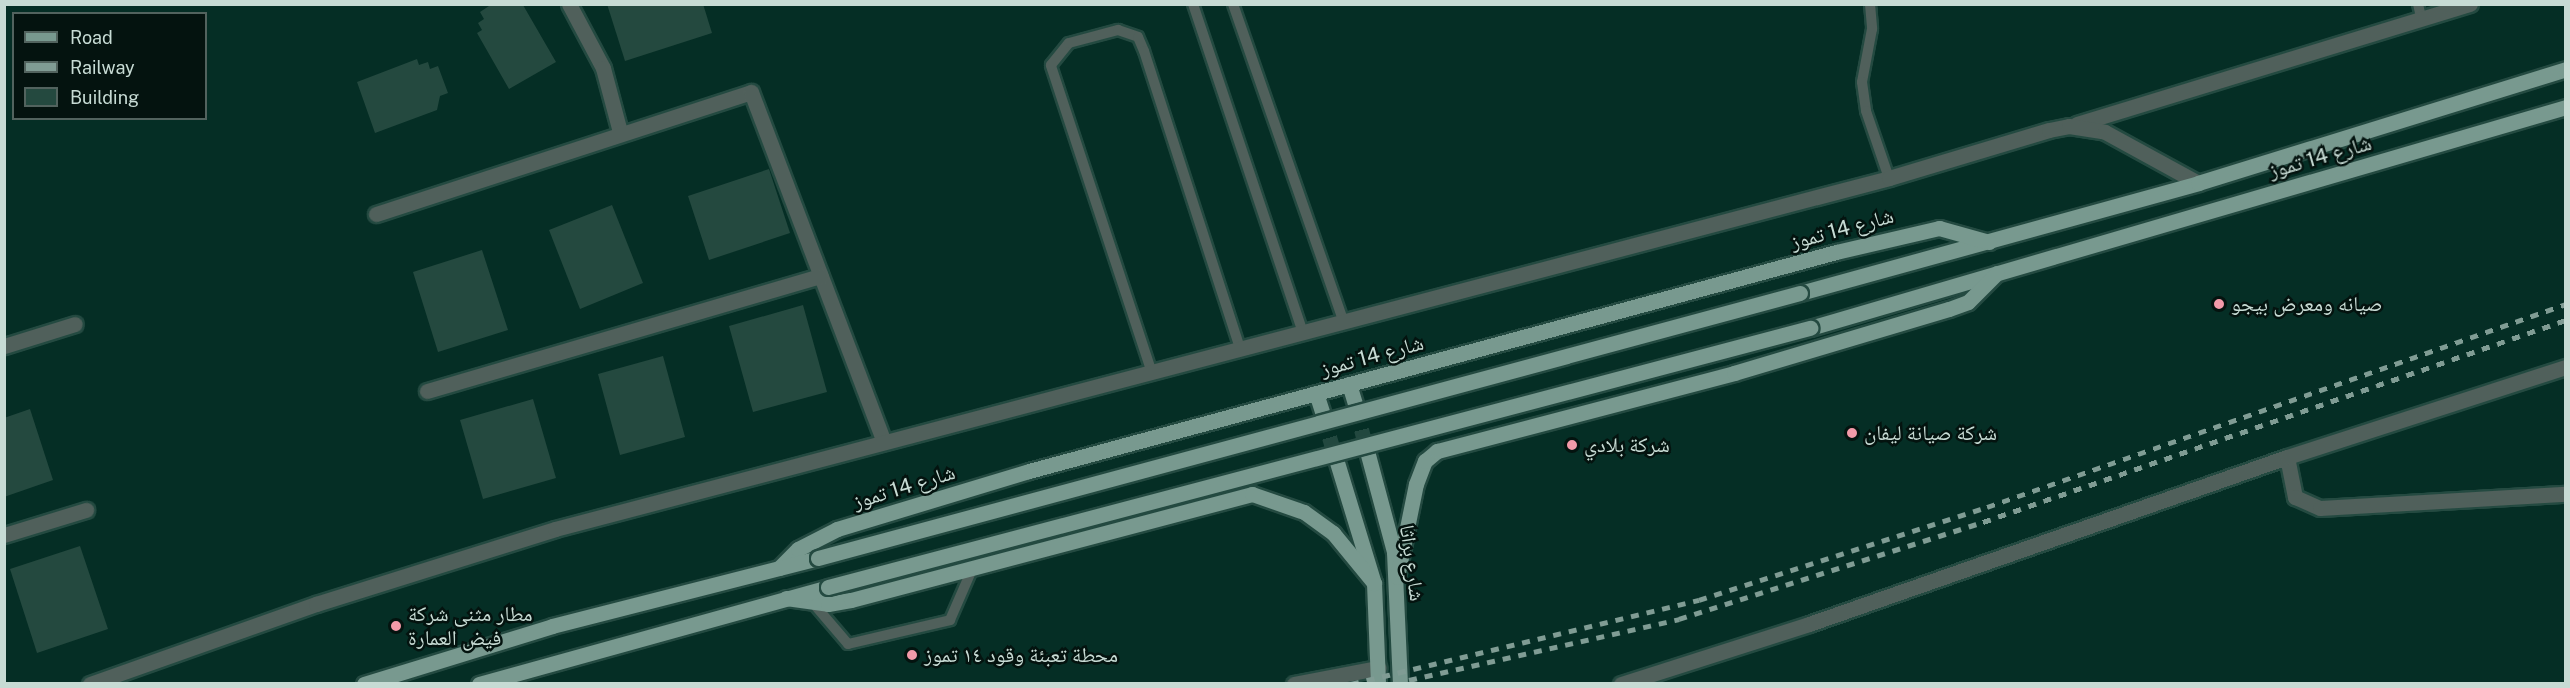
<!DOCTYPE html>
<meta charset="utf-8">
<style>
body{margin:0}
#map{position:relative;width:2570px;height:688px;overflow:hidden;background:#052e25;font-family:"Public Sans","Noto Naskh Arabic",sans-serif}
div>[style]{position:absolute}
.building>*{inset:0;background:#24493f}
.primary-tunnel>*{height:15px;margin-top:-7.5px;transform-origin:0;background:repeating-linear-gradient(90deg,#22483f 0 15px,transparent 0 23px)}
.roads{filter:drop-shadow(2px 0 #244a41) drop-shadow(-2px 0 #244a41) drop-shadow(0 2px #244a41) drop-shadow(0 -2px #244a41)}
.service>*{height:10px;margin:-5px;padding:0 5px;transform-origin:5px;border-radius:5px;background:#50605b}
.minor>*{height:15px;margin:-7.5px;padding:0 7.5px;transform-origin:7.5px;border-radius:7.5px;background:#50605b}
.primary>*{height:15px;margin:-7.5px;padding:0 7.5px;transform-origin:7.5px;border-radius:7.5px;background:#78998f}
.rail>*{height:4.5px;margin-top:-2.25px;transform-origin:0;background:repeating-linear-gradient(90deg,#809c94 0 8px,transparent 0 16px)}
.bridges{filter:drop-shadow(2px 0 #244a41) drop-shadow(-2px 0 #244a41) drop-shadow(0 2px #244a41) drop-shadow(0 -2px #244a41)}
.primary-bridge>*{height:15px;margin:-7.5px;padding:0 7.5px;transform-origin:7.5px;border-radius:7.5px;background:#78998f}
.dots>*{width:16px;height:16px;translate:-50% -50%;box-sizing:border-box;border:3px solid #04130f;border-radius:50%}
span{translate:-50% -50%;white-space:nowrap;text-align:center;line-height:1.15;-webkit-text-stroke:5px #04130f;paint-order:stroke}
.street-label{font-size:21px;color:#c7dbd4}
.poi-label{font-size:21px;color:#c7dbd4}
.left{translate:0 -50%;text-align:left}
.frame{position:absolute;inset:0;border:6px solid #c7dbd4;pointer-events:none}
.legend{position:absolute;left:12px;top:12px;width:195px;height:108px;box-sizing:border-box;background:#04130f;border:2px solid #52635e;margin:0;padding:8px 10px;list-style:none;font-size:18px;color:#c7dbd4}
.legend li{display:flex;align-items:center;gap:12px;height:30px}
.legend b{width:30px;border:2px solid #52635e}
</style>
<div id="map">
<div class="building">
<div style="clip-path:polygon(492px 4px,523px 5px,556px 62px,509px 89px,477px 33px,482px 30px,478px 23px,484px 19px,480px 12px)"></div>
<div style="clip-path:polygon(607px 4px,703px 4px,712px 33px,625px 61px)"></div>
<div style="clip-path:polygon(417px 59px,419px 65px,428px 62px,430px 69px,438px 66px,448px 93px,440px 96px,437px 110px,375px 133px,357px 82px)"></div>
<div style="clip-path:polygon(769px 169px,790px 233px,709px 260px,688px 196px)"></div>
<div style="clip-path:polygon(612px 205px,643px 283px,580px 309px,549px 230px)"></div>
<div style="clip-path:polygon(482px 250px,508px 330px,438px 352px,413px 272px)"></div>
<div style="clip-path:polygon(803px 305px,827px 392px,753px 412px,729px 326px)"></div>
<div style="clip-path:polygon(663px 356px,685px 437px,620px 455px,598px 374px)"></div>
<div style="clip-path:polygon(533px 399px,556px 478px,483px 499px,460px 420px)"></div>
<div style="clip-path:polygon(30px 409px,53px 480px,4px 497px,4px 418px)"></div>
<div style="clip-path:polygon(80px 546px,108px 629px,37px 653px,10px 569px)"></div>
</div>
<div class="primary-tunnel">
<div style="left:1356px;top:407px;width:45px;rotate:76deg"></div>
<div style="left:1323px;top:415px;width:46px;rotate:73.5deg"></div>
</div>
<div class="roads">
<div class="service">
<div style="left:1193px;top:4px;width:346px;rotate:71.5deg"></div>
<div style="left:1233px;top:4px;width:335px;rotate:70.8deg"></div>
<div style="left:1870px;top:4px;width:25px;rotate:85deg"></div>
<div style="left:1872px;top:29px;width:54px;rotate:100.7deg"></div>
<div style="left:1862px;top:82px;width:29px;rotate:82deg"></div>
<div style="left:1866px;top:111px;width:71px;rotate:71.1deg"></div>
<div style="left:2418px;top:4px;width:17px;rotate:77deg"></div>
<div style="left:1152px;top:373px;width:324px;rotate:-108.2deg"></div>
<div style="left:1051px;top:65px;width:28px;rotate:-51deg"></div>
<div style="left:1069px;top:43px;width:51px;rotate:-14.9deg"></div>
<div style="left:1118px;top:30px;width:21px;rotate:19deg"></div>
<div style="left:1138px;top:37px;width:15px;rotate:67deg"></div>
<div style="left:1144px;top:51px;width:315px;rotate:72.1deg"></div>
<div style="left:813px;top:603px;width:54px;rotate:49.5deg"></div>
<div style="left:848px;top:644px;width:105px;rotate:-13.2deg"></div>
<div style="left:950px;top:620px;width:58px;rotate:-66.5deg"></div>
</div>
<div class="minor">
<div style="left:569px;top:4px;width:72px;rotate:62deg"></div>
<div style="left:603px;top:68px;width:66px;rotate:75.1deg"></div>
<div style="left:2077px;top:124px;width:411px;rotate:-17deg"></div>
<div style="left:376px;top:214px;width:394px;rotate:-18deg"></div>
<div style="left:751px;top:92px;width:372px;rotate:69.2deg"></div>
<div style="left:4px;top:346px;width:74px;rotate:-17.2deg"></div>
<div style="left:427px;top:391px;width:410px;rotate:-16.3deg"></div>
<div style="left:2287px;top:457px;width:41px;rotate:78.7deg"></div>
<div style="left:2295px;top:497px;width:27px;rotate:24deg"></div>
<div style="left:2320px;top:508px;width:246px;rotate:-3.3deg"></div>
<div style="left:4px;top:535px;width:86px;rotate:-17deg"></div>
<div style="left:90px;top:684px;width:240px;rotate:-19.5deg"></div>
<div style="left:316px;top:604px;width:250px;rotate:-17.4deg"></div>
<div style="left:555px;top:529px;width:1379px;rotate:-14.74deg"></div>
<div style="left:1889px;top:178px;width:167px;rotate:-16.7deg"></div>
<div style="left:2049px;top:130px;width:20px;rotate:-11deg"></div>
<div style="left:2069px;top:126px;width:36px;rotate:9deg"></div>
<div style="left:2105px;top:132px;width:106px;rotate:28.7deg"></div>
<div style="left:1294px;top:684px;width:86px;rotate:-10.8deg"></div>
<div style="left:1621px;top:684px;width:197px;rotate:-17.7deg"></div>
<div style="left:1809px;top:624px;width:506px;rotate:-19.26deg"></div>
<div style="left:2287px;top:457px;width:293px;rotate:-17.9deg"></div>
</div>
<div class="primary">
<div style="left:1800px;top:293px;width:413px;rotate:-15.4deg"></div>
<div style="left:2198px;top:183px;width:385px;rotate:-17.2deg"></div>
<div style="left:1810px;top:328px;width:788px;rotate:-16.3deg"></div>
<div style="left:1349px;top:384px;width:24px;rotate:73deg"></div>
<div style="left:1316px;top:393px;width:23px;rotate:72deg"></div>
<div style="left:1367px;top:451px;width:105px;rotate:75deg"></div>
<div style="left:1394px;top:552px;width:132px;rotate:87.4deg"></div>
<div style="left:1336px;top:459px;width:130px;rotate:73deg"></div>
<div style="left:1374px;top:583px;width:101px;rotate:87.7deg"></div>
<div style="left:779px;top:568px;width:27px;rotate:-45deg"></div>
<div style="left:798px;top:549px;width:44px;rotate:-27.1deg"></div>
<div style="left:837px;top:529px;width:201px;rotate:-16.8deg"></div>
<div style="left:1029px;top:471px;width:836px;rotate:-15.18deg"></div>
<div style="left:1836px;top:252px;width:106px;rotate:-13.1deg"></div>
<div style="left:1939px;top:228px;width:52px;rotate:15.6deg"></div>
<div style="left:1397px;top:577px;width:95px;rotate:-78.5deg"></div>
<div style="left:1416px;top:484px;width:25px;rotate:-69deg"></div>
<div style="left:1425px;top:461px;width:16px;rotate:-40deg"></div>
<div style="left:1437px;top:451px;width:307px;rotate:-14.7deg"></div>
<div style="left:1734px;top:373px;width:224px;rotate:-16.6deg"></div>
<div style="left:1949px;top:309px;width:20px;rotate:-20deg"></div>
<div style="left:1968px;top:302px;width:41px;rotate:-45deg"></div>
<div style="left:786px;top:598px;width:42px;rotate:8.1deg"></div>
<div style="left:828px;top:604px;width:23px;rotate:-10deg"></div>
<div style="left:851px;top:600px;width:415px;rotate:-14.8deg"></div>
<div style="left:1252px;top:494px;width:55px;rotate:19.1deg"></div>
<div style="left:1304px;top:512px;width:36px;rotate:36deg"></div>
<div style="left:1333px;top:533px;width:65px;rotate:50.6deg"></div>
<div style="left:364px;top:684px;width:197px;rotate:-17.1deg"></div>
<div style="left:552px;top:626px;width:275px;rotate:-14.3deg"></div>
<div style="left:479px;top:684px;width:362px;rotate:-15.5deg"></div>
</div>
</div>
<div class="rail">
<div style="left:1409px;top:680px;width:277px;rotate:-12.7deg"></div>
<div style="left:1679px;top:619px;width:319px;rotate:-17.7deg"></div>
<div style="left:1983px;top:522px;width:617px;rotate:-19.11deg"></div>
<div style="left:1351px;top:684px;width:358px;rotate:-13.6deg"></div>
<div style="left:1699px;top:600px;width:303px;rotate:-17.9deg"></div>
<div style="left:1987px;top:507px;width:614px;rotate:-19.32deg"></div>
</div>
<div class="bridges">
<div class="primary-bridge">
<div style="left:818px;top:558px;width:1017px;rotate:-15.1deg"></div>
<div style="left:828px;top:587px;width:1016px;rotate:-14.78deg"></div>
</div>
</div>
<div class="dots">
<div style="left:2219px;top:304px;background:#f39aa9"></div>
<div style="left:1852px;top:433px;background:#f39aa9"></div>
<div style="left:1572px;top:445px;background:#f39aa9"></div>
<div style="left:396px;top:626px;background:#f39aa9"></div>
<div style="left:912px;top:655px;background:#f39aa9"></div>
</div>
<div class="street-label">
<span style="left:2320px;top:157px;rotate:-16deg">شارع 14 تموز</span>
<span style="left:1842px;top:229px;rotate:-15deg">شارع 14 تموز</span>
<span style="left:1372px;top:356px;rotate:-15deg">شارع 14 تموز</span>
<span style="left:904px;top:487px;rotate:-17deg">شارع 14 تموز</span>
<span style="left:1412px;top:563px;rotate:82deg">شارع براثا</span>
</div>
<div class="poi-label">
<span class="left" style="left:2231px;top:304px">صيانه ومعرض بيجو</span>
<span class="left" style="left:1864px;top:433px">شركة صيانة ليفان</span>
<span class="left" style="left:1584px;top:445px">شركة بلادي</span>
<span class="left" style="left:408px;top:626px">مطار مثنى شركة<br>فيض العمارة</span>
<span class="left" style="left:924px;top:655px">محطة تعبئة وقود ١٤ تموز</span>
</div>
<div class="frame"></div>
<ul class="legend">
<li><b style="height:8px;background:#78998f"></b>Road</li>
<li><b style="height:8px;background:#809c94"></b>Railway</li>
<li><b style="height:16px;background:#24493f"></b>Building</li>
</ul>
</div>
